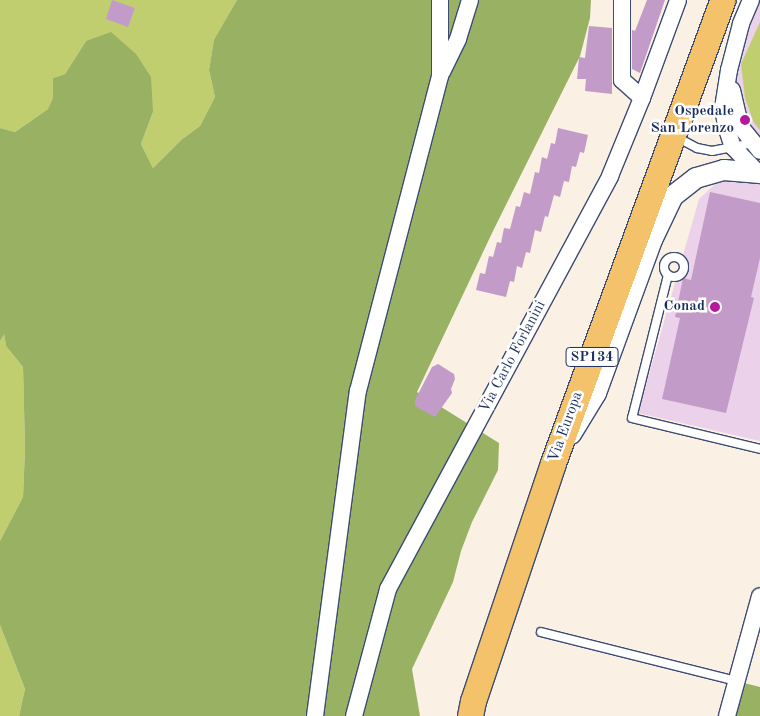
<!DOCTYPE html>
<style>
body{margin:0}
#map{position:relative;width:760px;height:716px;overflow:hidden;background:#faf0e3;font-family:"Old Standard TT",serif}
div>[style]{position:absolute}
.built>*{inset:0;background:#ecd1ea}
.green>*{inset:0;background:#c0ce70}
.forest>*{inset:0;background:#98b162}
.building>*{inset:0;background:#c29bc8}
.roads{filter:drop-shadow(1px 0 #3c4c72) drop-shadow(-1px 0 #3c4c72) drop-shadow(0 1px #3c4c72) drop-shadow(0 -1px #3c4c72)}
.service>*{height:8px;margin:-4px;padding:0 4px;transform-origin:4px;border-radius:4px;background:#fff}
.service>.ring{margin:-4px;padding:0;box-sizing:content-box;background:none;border:8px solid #fff;border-radius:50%}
.minor>*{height:16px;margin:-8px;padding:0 8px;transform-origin:8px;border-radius:8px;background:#fff}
.tertiary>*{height:20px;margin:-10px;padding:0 10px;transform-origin:10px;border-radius:10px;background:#fff}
.primary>*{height:25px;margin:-12.5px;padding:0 12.5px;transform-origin:12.5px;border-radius:12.5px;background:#f4c26a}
.dots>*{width:14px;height:14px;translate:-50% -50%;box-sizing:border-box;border:2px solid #fff;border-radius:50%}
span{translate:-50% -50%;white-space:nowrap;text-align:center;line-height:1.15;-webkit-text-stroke:5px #fff;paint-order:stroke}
.shield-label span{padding:1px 4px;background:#fff;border:1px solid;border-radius:4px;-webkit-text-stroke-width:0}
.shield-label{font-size:14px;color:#1b2f5e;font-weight:700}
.poi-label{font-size:15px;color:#1b2f5e;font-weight:700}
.right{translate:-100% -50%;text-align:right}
.street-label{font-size:15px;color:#1b2f5e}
</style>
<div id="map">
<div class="built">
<div style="clip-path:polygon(753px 0,760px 0,760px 441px,638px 413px,699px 199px,735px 166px,726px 75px)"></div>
</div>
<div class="green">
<div style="clip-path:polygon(0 0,237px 0,214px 41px,209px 70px,215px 97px,200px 126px,181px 140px,153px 168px,141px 144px,153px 112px,86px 41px,65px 74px,53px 78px,53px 99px,48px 109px,15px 132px,0 128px)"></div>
<div style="clip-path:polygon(760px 22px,760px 130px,754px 123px,745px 98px,741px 64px)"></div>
<div style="clip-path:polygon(4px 333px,6px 346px,23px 367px,25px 449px,23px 497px,0 541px,0 341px)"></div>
<div style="clip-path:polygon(0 625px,25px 689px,19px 716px,0 716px)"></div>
</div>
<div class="forest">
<div style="clip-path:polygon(237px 0,591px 0,590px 18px,580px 56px,493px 231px,417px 392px,499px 443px,498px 470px,472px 522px,461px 551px,453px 582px,412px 669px,420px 716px,19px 716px,25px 689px,0 625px,0 541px,23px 497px,25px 449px,23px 367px,6px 346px,4px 334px,0 341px,0 128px,15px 132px,48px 109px,53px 98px,53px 78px,65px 74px,86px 41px,111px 32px,136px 54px,151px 77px,153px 112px,141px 144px,153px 168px,181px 140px,200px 126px,215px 97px,209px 70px,214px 40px)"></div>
<div style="clip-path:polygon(740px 682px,760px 687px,760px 716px,732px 716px)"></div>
</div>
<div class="building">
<div style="clip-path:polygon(112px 0,135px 8px,128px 27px,106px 19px)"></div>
<div style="clip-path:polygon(647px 0,665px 0,640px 73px,632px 69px,632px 30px,635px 31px)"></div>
<div style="clip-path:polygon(589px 26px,612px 28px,612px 94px,585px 91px,586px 79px,577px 79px,579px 57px,585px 58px)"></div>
<div style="clip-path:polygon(558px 128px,588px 135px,584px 153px,580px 152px,576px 167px,572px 166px,569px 182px,564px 181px,560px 197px,554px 195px,548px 217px,545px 216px,541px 232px,535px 230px,530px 253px,526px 252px,522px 268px,517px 266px,514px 282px,510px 281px,506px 297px,476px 290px,480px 273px,485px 274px,489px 256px,493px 257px,497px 242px,501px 243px,504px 228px,510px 229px,516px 206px,520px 207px,524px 192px,530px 194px,535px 172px,539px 173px,542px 157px,547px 159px,551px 143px,555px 144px)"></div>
<div style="clip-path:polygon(710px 192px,760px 203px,760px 258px,751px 297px,754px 298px,726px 413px,662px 399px,680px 318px,675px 317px,683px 278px,691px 280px)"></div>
<div style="clip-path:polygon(438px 364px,454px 374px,455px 379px,451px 389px,452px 393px,435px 417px,415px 406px,415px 400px,432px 367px)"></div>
</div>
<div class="roads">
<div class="service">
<div style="left:678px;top:135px;width:6px;rotate:51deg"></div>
<div style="left:682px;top:140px;width:17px;rotate:28deg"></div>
<div style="left:697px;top:148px;width:15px;rotate:11deg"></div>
<div style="left:712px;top:151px;width:42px;rotate:-11deg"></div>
<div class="ring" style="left:664px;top:257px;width:12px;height:12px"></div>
<div style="left:668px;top:275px;width:147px;rotate:104.1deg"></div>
<div style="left:632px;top:418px;width:132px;rotate:13.6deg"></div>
<div style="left:541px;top:632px;width:201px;rotate:14.1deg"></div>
</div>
<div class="minor">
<div style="left:622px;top:0;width:80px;rotate:90deg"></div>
<div style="left:622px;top:80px;width:27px;rotate:42deg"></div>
<div style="left:751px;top:0;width:26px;rotate:113deg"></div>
<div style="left:741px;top:24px;width:48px;rotate:104.6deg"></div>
<div style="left:729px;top:70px;width:37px;rotate:99deg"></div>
<div style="left:723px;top:107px;width:19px;rotate:81deg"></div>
<div style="left:726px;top:126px;width:22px;rotate:72deg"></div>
<div style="left:733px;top:147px;width:35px;rotate:46deg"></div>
<div style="left:442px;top:72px;width:37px;rotate:-64deg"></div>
<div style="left:458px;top:39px;width:41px;rotate:-72.9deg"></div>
<div style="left:732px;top:90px;width:37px;rotate:77deg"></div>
<div style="left:740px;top:126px;width:32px;rotate:51deg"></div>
<div style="left:315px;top:716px;width:328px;rotate:-82.5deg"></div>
<div style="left:358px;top:391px;width:325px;rotate:-75.4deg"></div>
<div style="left:440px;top:76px;width:76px;rotate:-90deg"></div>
<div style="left:354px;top:716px;width:131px;rotate:-75deg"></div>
<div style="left:388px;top:589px;width:469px;rotate:-61.7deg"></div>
<div style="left:610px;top:176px;width:84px;rotate:-67.7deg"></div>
<div style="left:642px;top:98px;width:104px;rotate:-69.8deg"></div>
<div style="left:727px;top:716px;width:124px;rotate:-74.6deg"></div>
</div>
<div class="tertiary">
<div style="left:571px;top:434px;width:48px;rotate:-58.6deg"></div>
<div style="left:596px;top:393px;width:163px;rotate:-69.9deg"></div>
<div style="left:652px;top:240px;width:49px;rotate:-64.5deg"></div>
<div style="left:673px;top:196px;width:29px;rotate:-38deg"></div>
<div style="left:696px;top:178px;width:29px;rotate:-16deg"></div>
<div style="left:724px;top:170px;width:36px;rotate:5deg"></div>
</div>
<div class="primary">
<div style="left:470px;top:716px;width:15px;rotate:-79deg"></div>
<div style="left:473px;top:701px;width:251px;rotate:-71.4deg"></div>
<div style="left:553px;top:463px;width:493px;rotate:-69.9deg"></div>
</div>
</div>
<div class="dots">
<div style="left:745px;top:120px;background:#b5179e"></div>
<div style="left:715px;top:307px;background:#b5179e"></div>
</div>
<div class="shield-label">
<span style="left:592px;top:357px">SP134</span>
</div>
<div class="poi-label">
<span class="right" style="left:734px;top:120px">Ospedale<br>San Lorenzo</span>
<span class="right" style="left:705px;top:307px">Conad</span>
</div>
<div class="street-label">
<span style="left:513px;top:357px;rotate:-62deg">Via Carlo Forlanini</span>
<span style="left:566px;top:427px;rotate:-70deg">Via Europa</span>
</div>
</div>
